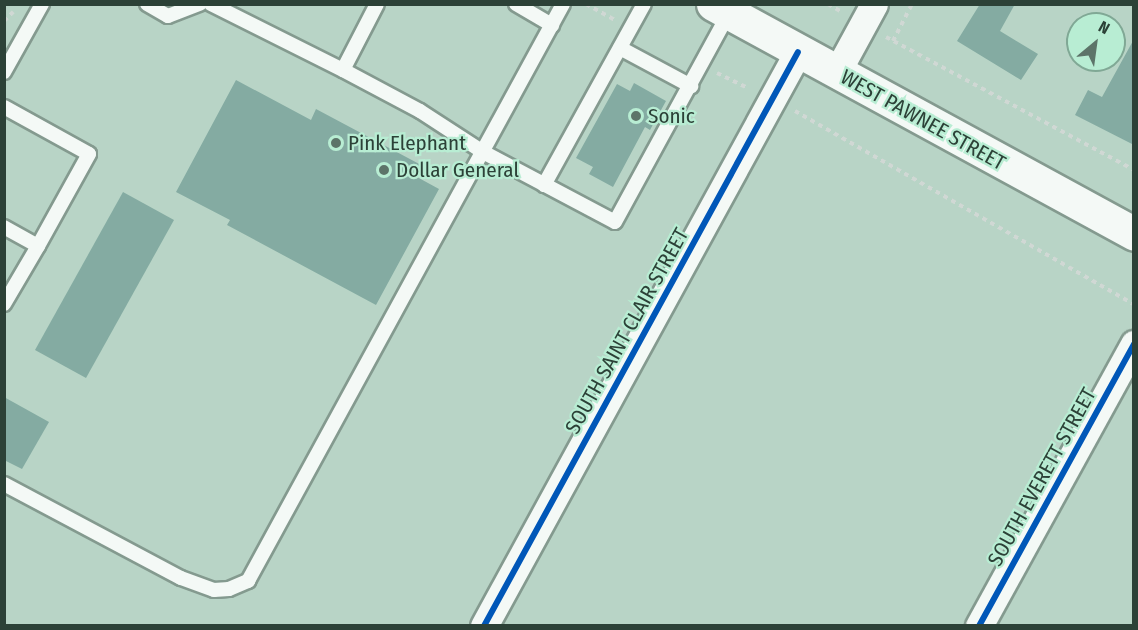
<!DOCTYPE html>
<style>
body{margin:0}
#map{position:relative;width:1138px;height:630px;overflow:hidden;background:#b8d4c6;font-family:"Fira Sans Condensed",sans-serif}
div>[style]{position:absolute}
.building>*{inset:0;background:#84aba2}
.path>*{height:4px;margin-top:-2px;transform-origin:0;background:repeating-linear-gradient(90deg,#d0d8d4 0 4.5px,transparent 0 9px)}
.roads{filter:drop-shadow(2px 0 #849a8f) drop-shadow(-2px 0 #849a8f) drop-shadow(0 2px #849a8f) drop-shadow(0 -2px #849a8f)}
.lane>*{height:14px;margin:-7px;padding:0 7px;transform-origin:7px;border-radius:7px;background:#f4f9f6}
.street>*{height:27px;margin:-13.5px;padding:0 13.5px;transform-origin:13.5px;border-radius:13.5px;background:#f4f9f6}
.secondary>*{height:33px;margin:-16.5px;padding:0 16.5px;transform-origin:16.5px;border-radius:16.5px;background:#f4f9f6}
.cycleway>*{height:6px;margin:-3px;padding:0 3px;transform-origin:3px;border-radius:3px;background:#0057b8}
.dots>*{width:16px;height:16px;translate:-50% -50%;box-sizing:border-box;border:3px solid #b8edd3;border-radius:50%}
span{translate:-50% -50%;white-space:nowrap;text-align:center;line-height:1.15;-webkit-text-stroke:4.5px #b8edd3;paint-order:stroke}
.poi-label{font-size:21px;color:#2c4137}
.left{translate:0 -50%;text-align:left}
.street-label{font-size:21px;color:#2c4137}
.frame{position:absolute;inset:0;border:6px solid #2c4137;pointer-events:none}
.north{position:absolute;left:1066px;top:12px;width:60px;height:60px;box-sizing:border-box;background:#b8edd3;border:2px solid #80a895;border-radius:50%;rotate:29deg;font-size:16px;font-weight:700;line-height:24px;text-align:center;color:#2c4137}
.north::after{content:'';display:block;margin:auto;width:21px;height:27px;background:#5d7469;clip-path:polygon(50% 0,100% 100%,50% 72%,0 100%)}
</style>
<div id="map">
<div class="building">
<div style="clip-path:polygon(980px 4px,1015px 4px,1000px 31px,1038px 54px,1021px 80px,957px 41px)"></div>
<div style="clip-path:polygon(1134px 39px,1134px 145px,1075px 115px,1088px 90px,1102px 97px)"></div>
<div style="clip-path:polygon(236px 80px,311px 120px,316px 109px,423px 166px,417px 177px,439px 189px,376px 305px,227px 225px,230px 220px,176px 192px)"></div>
<div style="clip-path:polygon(634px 83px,666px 101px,650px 130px,645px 127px,613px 187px,589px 174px,593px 167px,576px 158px,617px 84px,630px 91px)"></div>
<div style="clip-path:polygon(123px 192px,174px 220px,86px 378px,35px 350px)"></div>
<div style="clip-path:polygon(4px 397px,49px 422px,22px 469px,4px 460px)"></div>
</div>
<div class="path">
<div style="left:586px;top:4px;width:33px;rotate:29deg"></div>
<div style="left:828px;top:4px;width:14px;rotate:30deg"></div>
<div style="left:4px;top:21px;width:13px;rotate:-45deg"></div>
<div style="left:886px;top:37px;width:281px;rotate:28.2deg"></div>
<div style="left:893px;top:41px;width:42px;rotate:-62.8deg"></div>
<div style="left:717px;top:73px;width:34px;rotate:26deg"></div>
<div style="left:795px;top:111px;width:390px;rotate:29.7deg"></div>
</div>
<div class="roads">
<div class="lane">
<div style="left:147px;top:4px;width:24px;rotate:30deg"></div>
<div style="left:168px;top:16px;width:34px;rotate:-21deg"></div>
<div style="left:211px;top:4px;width:148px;rotate:26.6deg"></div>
<div style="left:377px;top:4px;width:74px;rotate:117.3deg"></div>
<div style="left:343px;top:70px;width:87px;rotate:28deg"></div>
<div style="left:420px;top:111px;width:75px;rotate:33.1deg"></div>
<div style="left:483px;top:152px;width:149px;rotate:27.9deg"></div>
<div style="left:615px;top:222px;width:238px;rotate:-61.4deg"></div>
<div style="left:516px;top:4px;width:42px;rotate:30.3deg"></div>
<div style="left:620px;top:48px;width:81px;rotate:28.2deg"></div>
<div style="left:4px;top:72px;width:78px;rotate:-60.8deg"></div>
<div style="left:4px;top:107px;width:97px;rotate:28.9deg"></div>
<div style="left:89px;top:154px;width:105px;rotate:119deg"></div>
<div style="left:38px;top:246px;width:39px;rotate:-151deg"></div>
<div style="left:544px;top:185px;width:207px;rotate:-61.1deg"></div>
<div style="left:4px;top:304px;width:67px;rotate:-59.6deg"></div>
<div style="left:4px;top:484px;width:200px;rotate:28deg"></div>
<div style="left:181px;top:578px;width:35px;rotate:20deg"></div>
<div style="left:214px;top:590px;width:15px;rotate:-4deg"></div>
<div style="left:229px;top:589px;width:21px;rotate:-23deg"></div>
<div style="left:248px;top:581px;width:657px;rotate:-61.37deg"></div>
</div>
<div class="street">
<div style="left:837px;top:72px;width:77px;rotate:-61.4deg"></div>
<div style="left:484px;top:626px;width:654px;rotate:-61.32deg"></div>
<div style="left:979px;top:626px;width:322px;rotate:-61.2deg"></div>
</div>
<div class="secondary">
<div style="left:713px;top:4px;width:480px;rotate:28.6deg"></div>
</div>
</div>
<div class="cycleway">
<div style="left:484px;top:626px;width:654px;rotate:-61.32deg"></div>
<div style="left:979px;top:626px;width:322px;rotate:-61.2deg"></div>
</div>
<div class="dots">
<div style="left:636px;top:116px;background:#5d7469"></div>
<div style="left:336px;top:143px;background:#5d7469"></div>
<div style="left:384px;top:170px;background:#5d7469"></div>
</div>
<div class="poi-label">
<span class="left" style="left:648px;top:116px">Sonic</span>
<span class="left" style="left:348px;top:143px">Pink Elephant</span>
<span class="left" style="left:396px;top:170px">Dollar General</span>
</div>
<div class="street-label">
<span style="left:923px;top:120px;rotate:29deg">WEST PAWNEE STREET</span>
<span style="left:627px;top:331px;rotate:-61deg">SOUTH SAINT CLAIR STREET</span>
<span style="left:1042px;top:477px;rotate:-61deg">SOUTH EVERETT STREET</span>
</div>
<div class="frame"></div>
<div class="north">N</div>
</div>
